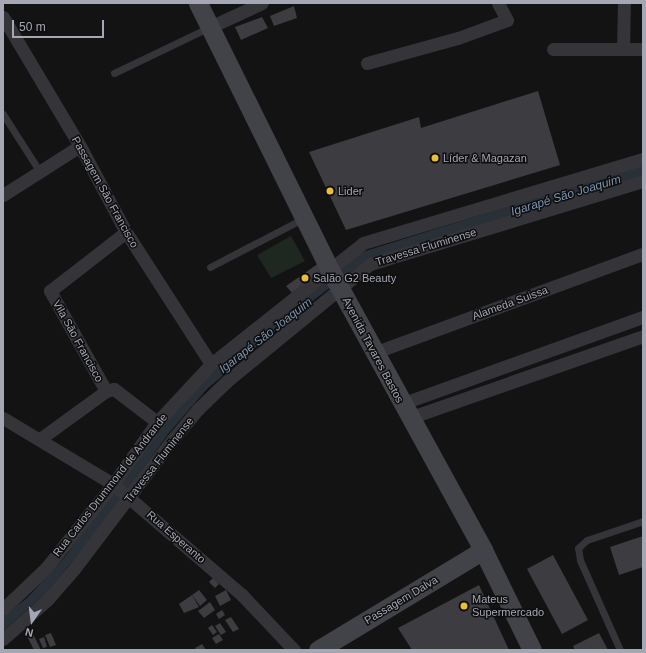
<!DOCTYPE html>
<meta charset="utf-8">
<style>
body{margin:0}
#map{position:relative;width:646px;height:653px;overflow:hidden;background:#131314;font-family:Arial,sans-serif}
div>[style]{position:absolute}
.green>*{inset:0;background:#1f2721}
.water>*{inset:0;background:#2a3038}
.building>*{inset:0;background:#3d3d41}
.lane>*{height:7px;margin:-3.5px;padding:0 3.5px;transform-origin:3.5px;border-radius:3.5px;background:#343439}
.street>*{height:13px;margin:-6.5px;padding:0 6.5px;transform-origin:6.5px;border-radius:6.5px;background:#343439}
.secondary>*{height:19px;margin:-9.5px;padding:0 9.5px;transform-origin:9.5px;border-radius:9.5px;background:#424349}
.dots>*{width:11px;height:11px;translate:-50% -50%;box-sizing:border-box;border:2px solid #0e0e0f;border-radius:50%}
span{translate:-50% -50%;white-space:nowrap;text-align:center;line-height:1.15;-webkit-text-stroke:3px #0e0e0f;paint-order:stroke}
.poi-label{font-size:11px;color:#a5a8b4}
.left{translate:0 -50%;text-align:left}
.street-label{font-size:11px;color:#a5a8b4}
.water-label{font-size:12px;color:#7d93af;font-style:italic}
.frame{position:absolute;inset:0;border:4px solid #a5a8b4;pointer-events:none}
.north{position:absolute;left:12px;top:601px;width:40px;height:40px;-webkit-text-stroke:3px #0e0e0f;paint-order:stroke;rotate:194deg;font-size:11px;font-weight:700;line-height:16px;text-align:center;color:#a5a8b4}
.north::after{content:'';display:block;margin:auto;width:14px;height:18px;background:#a5a8b4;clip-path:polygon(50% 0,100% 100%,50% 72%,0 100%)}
.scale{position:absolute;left:12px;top:20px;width:92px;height:18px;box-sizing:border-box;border:2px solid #a5a8b4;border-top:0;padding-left:5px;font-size:12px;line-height:14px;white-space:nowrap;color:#a5a8b4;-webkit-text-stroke:3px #0e0e0f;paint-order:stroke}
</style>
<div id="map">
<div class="green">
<div style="clip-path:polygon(291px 236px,305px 261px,271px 278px,257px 255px)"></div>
</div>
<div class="water">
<div style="clip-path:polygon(643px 164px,643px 177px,364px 262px,294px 315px,207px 389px,168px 434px,105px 522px,47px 592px,3px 631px,3px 617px,27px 598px,64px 558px,157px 431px,211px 370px,359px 253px)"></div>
</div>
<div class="building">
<div style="clip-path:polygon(294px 6px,297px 18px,274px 26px,270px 16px)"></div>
<div style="clip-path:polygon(262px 17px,268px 28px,241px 40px,235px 27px)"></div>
<div style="clip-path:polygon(538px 91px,560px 165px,346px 230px,309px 152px,419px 117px,421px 128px)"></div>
<div style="clip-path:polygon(319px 263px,322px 270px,293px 294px,286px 286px)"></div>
<div style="clip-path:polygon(643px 536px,643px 567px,619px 575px,610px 547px)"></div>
<div style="clip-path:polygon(553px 555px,588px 620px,562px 634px,527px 569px)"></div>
<div style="clip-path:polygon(213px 578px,219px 584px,215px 588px,209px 582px)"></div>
<div style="clip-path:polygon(479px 585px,509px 650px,412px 650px,398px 628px)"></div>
<div style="clip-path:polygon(199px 590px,207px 600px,200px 606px,192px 595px)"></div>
<div style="clip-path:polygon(226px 590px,231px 600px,220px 606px,215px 596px)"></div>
<div style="clip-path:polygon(192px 595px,199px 607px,184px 613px,179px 604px)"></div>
<div style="clip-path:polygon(210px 602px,215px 610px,204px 618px,198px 611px)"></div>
<div style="clip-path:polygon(222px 610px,225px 615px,219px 619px,216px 614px)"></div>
<div style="clip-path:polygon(231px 617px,239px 629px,233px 632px,225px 620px)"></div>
<div style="clip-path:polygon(220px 623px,226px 632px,221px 635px,215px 626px)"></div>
<div style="clip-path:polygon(212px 625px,217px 632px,213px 635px,208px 628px)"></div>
<div style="clip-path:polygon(51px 633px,56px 645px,50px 647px,45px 635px)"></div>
<div style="clip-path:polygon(599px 633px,608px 650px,575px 650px,573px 646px)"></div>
<div style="clip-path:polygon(33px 634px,41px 650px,34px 650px,27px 636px)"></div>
<div style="clip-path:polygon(219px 634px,223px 640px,216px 644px,212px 638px)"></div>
<div style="clip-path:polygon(44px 637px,47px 647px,43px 648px,39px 639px)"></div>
<div style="clip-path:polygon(202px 644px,206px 650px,196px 650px,195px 648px)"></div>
</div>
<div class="lane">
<div style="left:114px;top:73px;width:106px;rotate:-25.6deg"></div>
<div style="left:3px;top:114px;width:69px;rotate:57.5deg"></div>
<div style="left:210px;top:267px;width:106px;rotate:-27.5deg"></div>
<div style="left:620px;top:650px;width:98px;rotate:-114deg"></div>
<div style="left:580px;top:560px;width:12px;rotate:-99deg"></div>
<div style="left:578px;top:548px;width:12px;rotate:-42deg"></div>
<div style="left:587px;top:540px;width:59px;rotate:-18.7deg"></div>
</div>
<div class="street">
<div style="left:3px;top:17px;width:150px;rotate:59.2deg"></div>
<div style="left:80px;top:146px;width:98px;rotate:61.9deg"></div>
<div style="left:126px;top:232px;width:157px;rotate:57.2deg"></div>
<div style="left:210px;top:27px;width:57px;rotate:-24.8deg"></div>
<div style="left:553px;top:49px;width:90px"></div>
<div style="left:623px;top:49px;width:46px;rotate:-88.8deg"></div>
<div style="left:367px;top:63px;width:94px;rotate:-15.4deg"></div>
<div style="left:458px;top:38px;width:52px;rotate:-20.2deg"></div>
<div style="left:507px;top:20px;width:19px;rotate:-118deg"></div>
<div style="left:3px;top:195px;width:91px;rotate:-32.5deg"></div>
<div style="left:376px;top:352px;width:284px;rotate:-20.2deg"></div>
<div style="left:106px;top:391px;width:115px;rotate:-119.2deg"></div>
<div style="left:50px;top:291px;width:96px;rotate:-37.8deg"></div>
<div style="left:401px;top:404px;width:257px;rotate:-19.8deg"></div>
<div style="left:3px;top:418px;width:128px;rotate:31deg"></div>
<div style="left:113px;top:484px;width:170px;rotate:40.7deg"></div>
<div style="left:242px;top:595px;width:76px;rotate:46.6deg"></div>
<div style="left:409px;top:418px;width:248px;rotate:-19.3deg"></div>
<div style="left:40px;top:439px;width:82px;rotate:-36deg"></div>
<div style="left:106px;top:391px;width:8px;rotate:-14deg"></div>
<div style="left:114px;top:389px;width:54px;rotate:37.5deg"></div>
<div style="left:3px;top:609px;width:59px;rotate:-43.6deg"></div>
<div style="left:46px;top:568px;width:107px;rotate:-51.4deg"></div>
<div style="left:113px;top:484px;width:76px;rotate:-54.6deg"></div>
<div style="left:157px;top:422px;width:79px;rotate:-47deg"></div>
<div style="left:211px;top:364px;width:194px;rotate:-38.5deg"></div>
<div style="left:363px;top:243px;width:292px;rotate:-16.7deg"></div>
<div style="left:3px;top:639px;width:60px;rotate:-41.6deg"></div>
<div style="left:48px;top:599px;width:40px;rotate:-49deg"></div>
<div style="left:74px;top:569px;width:162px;rotate:-52.8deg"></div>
<div style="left:172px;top:440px;width:40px;rotate:-50deg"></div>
<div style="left:198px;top:409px;width:40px;rotate:-44deg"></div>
<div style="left:227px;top:381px;width:185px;rotate:-39.3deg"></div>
<div style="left:370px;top:264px;width:285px;rotate:-16.9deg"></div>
</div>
<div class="secondary">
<div style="left:198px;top:3px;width:298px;rotate:63.7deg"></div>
<div style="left:330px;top:270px;width:319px;rotate:61.3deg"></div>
<div style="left:483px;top:550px;width:111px;rotate:63.9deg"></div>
<div style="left:318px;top:650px;width:193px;rotate:-31.2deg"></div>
</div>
<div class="dots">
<div style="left:435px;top:158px;background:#ebbf34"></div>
<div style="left:330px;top:191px;background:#ebbf34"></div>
<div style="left:305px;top:278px;background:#ebbf34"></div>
<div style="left:464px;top:606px;background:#ebbf34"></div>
</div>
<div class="poi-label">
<span class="left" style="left:443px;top:158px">Líder &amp; Magazan</span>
<span class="left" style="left:338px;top:191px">Lider</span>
<span class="left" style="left:313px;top:278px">Salão G2 Beauty</span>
<span class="left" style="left:472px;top:606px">Mateus<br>Supermercado</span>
</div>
<div class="street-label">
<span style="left:105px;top:192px;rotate:61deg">Passagem São Francisco</span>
<span style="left:426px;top:247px;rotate:-17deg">Travessa Fluminense</span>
<span style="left:510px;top:303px;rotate:-20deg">Alameda Suissa</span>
<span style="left:78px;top:341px;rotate:61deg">Vila São Francisco</span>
<span style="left:373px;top:350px;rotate:62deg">Avenida Tavares Bastos</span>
<span style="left:159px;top:460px;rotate:-52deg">Travessa Fluminense</span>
<span style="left:110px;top:485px;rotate:-52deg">Rua Carlos Drummond de Andrande</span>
<span style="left:176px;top:537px;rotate:41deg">Rua Esperanto</span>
<span style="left:401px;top:600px;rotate:-31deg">Passagem Dalva</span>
</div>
<div class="water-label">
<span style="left:566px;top:196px;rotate:-17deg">Igarapé São Joaquim</span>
<span style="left:266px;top:336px;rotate:-38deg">Igarapé São Joaquim</span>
</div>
<div class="frame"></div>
<div class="north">N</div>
<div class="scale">50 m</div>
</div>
